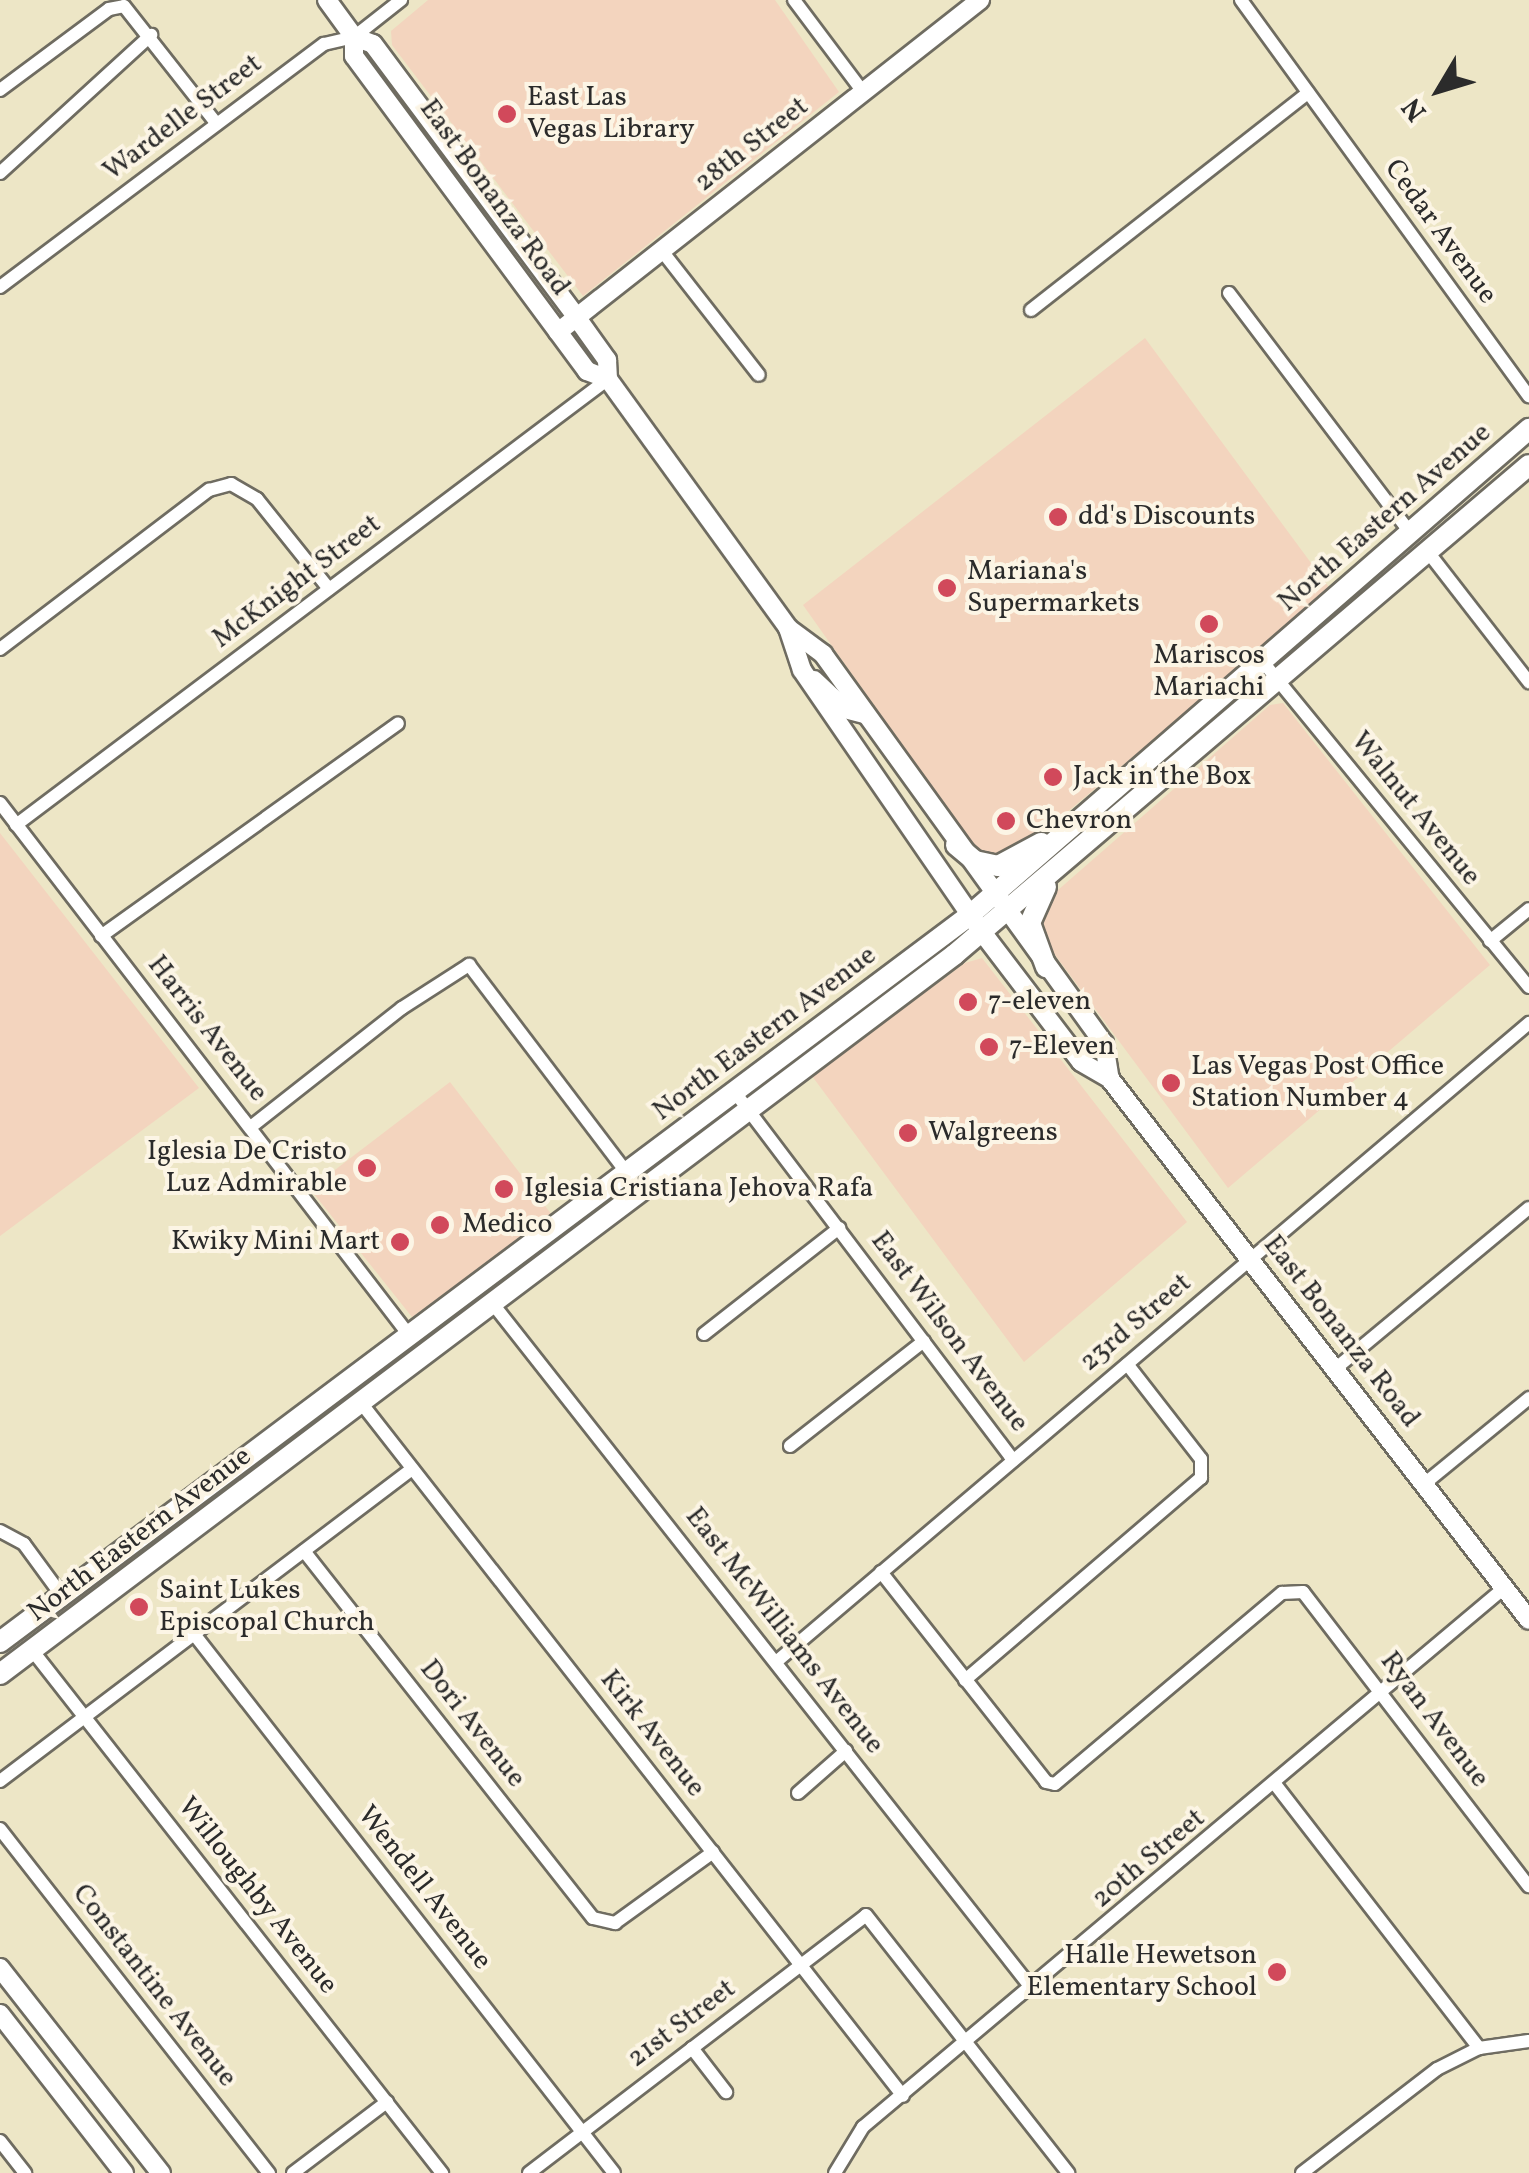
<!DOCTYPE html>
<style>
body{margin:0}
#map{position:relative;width:1529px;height:2173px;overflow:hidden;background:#ede6c6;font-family:Vollkorn,serif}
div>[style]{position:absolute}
.built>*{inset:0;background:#f3d4be}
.roads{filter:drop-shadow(2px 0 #6f6c61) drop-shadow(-2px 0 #6f6c61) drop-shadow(0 2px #6f6c61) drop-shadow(0 -2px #6f6c61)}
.street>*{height:12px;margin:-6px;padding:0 6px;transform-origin:6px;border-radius:6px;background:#fff}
.secondary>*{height:18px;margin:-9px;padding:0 9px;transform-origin:9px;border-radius:9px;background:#fff}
.primary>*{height:20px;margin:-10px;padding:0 10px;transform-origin:10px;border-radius:10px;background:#fff}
.dots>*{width:28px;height:28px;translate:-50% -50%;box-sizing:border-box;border:5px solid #fcf5e5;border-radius:50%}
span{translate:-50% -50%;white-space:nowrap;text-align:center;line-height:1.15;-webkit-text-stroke:8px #fcf5e5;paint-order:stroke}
.poi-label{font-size:28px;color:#2b2b2b}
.left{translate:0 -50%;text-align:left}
.right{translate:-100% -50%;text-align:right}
.street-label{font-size:28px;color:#2b2b2b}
.north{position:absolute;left:1389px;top:40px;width:100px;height:100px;-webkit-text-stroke:8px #fcf5e5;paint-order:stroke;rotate:232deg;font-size:28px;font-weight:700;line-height:40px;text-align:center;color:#2b2b2b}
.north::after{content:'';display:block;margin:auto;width:35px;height:45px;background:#2b2b2b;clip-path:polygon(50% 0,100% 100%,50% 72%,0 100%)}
</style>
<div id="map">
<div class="built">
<div style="clip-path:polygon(428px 0,775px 0,839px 92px,583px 296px,392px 45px,391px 31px)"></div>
<div style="clip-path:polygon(1145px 338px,1331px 590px,1034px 840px,1014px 854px,990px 858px,975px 848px,803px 605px)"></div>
<div style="clip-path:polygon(1283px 703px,1490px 965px,1228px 1188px,1038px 932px,1050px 897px,1270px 705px)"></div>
<div style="clip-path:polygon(0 833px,199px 1088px,0 1236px)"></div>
<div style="clip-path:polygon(982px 958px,1187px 1222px,1024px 1362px,812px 1076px,965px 963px)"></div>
<div style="clip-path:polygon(450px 1082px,552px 1215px,412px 1317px,310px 1189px)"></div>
</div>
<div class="roads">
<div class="street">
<div style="left:794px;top:0;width:115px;rotate:53.1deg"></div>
<div style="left:1241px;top:0;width:490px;rotate:54deg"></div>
<div style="left:0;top:90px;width:136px;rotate:-36.6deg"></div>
<div style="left:109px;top:9px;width:15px;rotate:-11deg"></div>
<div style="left:124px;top:6px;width:150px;rotate:51.8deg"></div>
<div style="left:0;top:173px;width:205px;rotate:-42.4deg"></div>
<div style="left:662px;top:251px;width:157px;rotate:52deg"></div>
<div style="left:0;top:287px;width:405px;rotate:-36.9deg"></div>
<div style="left:324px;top:44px;width:31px;rotate:-13deg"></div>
<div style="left:354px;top:37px;width:60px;rotate:-38.2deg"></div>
<div style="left:1229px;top:293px;width:300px;rotate:52.9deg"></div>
<div style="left:1031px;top:310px;width:352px;rotate:-38.1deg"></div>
<div style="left:1428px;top:552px;width:165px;rotate:52.2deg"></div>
<div style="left:0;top:649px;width:263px;rotate:-37.3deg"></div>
<div style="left:209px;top:490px;width:23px;rotate:-15deg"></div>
<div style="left:231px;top:484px;width:30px;rotate:30deg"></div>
<div style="left:257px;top:499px;width:115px;rotate:51.3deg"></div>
<div style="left:1263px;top:662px;width:420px;rotate:50.7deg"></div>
<div style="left:0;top:803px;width:671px;rotate:52.45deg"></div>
<div style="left:16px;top:825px;width:741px;rotate:-36.99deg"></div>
<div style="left:101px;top:936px;width:365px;rotate:-35.6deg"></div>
<div style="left:1490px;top:941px;width:50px;rotate:-39.4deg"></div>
<div style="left:734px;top:1091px;width:463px;rotate:52.9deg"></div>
<div style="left:252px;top:1126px;width:191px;rotate:-38.2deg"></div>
<div style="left:402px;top:1008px;width:80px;rotate:-32.7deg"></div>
<div style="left:469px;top:965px;width:261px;rotate:52.8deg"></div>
<div style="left:493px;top:1304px;width:873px;rotate:51.79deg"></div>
<div style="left:704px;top:1334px;width:172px;rotate:-38.1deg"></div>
<div style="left:1335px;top:1369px;width:252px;rotate:-39.7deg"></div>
<div style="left:362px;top:1404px;width:878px;rotate:51.98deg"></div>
<div style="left:790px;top:1446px;width:170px;rotate:-38.1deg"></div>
<div style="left:1424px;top:1484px;width:136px;rotate:-39.3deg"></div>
<div style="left:0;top:1531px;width:27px;rotate:28deg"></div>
<div style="left:24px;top:1544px;width:64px;rotate:53.8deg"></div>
<div style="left:304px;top:1551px;width:467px;rotate:51.8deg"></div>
<div style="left:593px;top:1918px;width:23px;rotate:13deg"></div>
<div style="left:615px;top:1923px;width:121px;rotate:-35.9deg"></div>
<div style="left:881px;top:1572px;width:267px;rotate:51.8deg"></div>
<div style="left:1046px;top:1782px;width:9px;rotate:13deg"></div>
<div style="left:1055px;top:1784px;width:297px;rotate:-40.1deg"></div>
<div style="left:1282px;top:1593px;width:21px;rotate:-3deg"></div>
<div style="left:1303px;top:1592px;width:371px;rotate:52.5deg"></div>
<div style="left:194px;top:1634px;width:683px;rotate:52.07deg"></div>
<div style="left:32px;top:1650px;width:665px;rotate:51.91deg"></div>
<div style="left:776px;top:1662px;width:988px;rotate:-40.32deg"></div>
<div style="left:965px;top:1680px;width:311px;rotate:-40.6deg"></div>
<div style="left:1201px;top:1478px;width:19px;rotate:-90deg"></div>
<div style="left:1201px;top:1459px;width:120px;rotate:-127.9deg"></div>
<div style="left:0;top:1781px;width:517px;rotate:-37.14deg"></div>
<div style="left:1275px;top:1784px;width:334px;rotate:52.3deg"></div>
<div style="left:798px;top:1793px;width:64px;rotate:-41.2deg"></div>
<div style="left:0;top:1829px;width:437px;rotate:52deg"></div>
<div style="left:692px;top:2048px;width:56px;rotate:52.3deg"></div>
<div style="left:0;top:2141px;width:41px;rotate:52deg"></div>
<div style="left:293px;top:2173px;width:118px;rotate:-37.1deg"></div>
<div style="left:529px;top:2173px;width:424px;rotate:-37.4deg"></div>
<div style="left:866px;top:1915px;width:328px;rotate:51.9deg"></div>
<div style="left:835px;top:2173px;width:54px;rotate:-58.7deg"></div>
<div style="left:863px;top:2127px;width:837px;rotate:-40.06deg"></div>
<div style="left:1302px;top:2173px;width:170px;rotate:-37.6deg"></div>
<div style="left:1437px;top:2069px;width:47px;rotate:-26.6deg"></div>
<div style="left:1479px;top:2048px;width:50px;rotate:-8deg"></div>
</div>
<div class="secondary">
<div style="left:327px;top:0;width:46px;rotate:53.9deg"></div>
<div style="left:354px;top:37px;width:20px;rotate:20deg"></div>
<div style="left:373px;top:44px;width:342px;rotate:53.3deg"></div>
<div style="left:577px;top:318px;width:52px;rotate:54.5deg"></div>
<div style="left:607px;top:360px;width:19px;rotate:87deg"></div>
<div style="left:354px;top:37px;width:19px;rotate:90deg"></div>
<div style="left:354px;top:56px;width:392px;rotate:53.5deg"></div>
<div style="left:587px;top:371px;width:22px;rotate:21deg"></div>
<div style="left:608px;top:379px;width:307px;rotate:54.1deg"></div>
<div style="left:788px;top:628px;width:44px;rotate:71.6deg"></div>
<div style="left:802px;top:670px;width:318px;rotate:55.5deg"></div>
<div style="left:982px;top:932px;width:163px;rotate:52.7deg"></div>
<div style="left:1081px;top:1062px;width:34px;rotate:30deg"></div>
<div style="left:1110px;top:1079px;width:684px;rotate:52.24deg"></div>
<div style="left:558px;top:332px;width:537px;rotate:-38.19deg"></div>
<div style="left:788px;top:628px;width:44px;rotate:36.6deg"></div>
<div style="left:823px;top:654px;width:480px;rotate:54.2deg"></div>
<div style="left:1104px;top:1043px;width:36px;rotate:81deg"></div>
<div style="left:814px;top:680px;width:42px;rotate:43.1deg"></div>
<div style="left:845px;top:709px;width:20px;rotate:15deg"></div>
<div style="left:0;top:1968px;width:261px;rotate:51.9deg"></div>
<div style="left:0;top:2014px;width:202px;rotate:52.1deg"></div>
</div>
<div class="primary">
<div style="left:956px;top:845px;width:25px;rotate:40deg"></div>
<div style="left:975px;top:861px;width:24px;rotate:12deg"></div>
<div style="left:998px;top:866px;width:49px;rotate:-28.1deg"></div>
<div style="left:1046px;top:887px;width:39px;rotate:114deg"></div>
<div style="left:1030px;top:923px;width:47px;rotate:70deg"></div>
<div style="left:0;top:1642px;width:1212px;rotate:-36.85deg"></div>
<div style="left:970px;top:915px;width:741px;rotate:-41deg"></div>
<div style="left:0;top:1674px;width:1195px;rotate:-37deg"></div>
<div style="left:954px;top:955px;width:755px;rotate:-40.44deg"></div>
</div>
</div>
<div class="dots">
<div style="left:507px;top:114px;background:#d1495b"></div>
<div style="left:1058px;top:517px;background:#d1495b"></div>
<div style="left:947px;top:588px;background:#d1495b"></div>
<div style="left:1209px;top:624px;background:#d1495b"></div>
<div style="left:1053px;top:777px;background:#d1495b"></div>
<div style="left:1006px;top:821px;background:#d1495b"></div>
<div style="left:968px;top:1002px;background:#d1495b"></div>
<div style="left:989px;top:1047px;background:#d1495b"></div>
<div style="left:1171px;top:1083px;background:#d1495b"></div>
<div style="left:908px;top:1133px;background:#d1495b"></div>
<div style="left:367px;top:1168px;background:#d1495b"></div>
<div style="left:504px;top:1189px;background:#d1495b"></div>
<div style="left:440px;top:1225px;background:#d1495b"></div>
<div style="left:400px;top:1242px;background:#d1495b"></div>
<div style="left:139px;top:1607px;background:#d1495b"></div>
<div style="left:1277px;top:1972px;background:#d1495b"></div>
</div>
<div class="poi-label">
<span class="left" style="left:527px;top:114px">East Las<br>Vegas Library</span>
<span class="left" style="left:1078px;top:517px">dd's Discounts</span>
<span class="left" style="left:967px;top:588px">Mariana's<br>Supermarkets</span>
<span style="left:1209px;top:672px">Mariscos<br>Mariachi</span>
<span class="left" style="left:1073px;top:777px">Jack in the Box</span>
<span class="left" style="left:1026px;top:821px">Chevron</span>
<span class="left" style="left:988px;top:1002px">7-eleven</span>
<span class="left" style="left:1009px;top:1047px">7-Eleven</span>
<span class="left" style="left:1191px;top:1083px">Las Vegas Post Office<br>Station Number 4</span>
<span class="left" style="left:928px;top:1133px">Walgreens</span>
<span class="right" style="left:347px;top:1168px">Iglesia De Cristo<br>Luz Admirable</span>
<span class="left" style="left:524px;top:1189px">Iglesia Cristiana Jehova Rafa</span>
<span class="left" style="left:462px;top:1225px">Medico</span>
<span class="right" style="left:380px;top:1242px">Kwiky Mini Mart</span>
<span class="left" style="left:159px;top:1607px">Saint Lukes<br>Episcopal Church</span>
<span class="right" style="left:1257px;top:1972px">Halle Hewetson<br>Elementary School</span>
</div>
<div class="street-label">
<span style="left:183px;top:118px;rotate:-37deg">Wardelle Street</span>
<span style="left:752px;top:145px;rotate:-38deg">28th Street</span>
<span style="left:494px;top:198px;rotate:54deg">East Bonanza Road</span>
<span style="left:1440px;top:232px;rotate:54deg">Cedar Avenue</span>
<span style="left:1385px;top:518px;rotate:-41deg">North Eastern Avenue</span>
<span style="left:297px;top:582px;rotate:-37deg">McKnight Street</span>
<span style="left:1415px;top:809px;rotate:51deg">Walnut Avenue</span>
<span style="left:207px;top:1029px;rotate:52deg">Harris Avenue</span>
<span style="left:765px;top:1034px;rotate:-37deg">North Eastern Avenue</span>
<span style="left:1136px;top:1323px;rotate:-40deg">23rd Street</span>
<span style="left:949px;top:1332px;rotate:53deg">East Wilson Avenue</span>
<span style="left:1341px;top:1332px;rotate:52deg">East Bonanza Road</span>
<span style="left:140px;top:1535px;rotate:-37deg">North Eastern Avenue</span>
<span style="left:784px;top:1631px;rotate:52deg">East McWilliams Avenue</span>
<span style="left:1434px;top:1720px;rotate:53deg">Ryan Avenue</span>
<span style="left:472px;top:1724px;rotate:52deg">Dori Avenue</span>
<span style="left:652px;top:1734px;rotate:52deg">Kirk Avenue</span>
<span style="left:1149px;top:1859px;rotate:-40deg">20th Street</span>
<span style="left:424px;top:1888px;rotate:52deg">Wendell Avenue</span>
<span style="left:257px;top:1896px;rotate:52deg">Willoughby Avenue</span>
<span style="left:154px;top:1986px;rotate:52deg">Constantine Avenue</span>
<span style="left:682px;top:2024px;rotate:-37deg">21st Street</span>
</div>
<div class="north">N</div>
</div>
